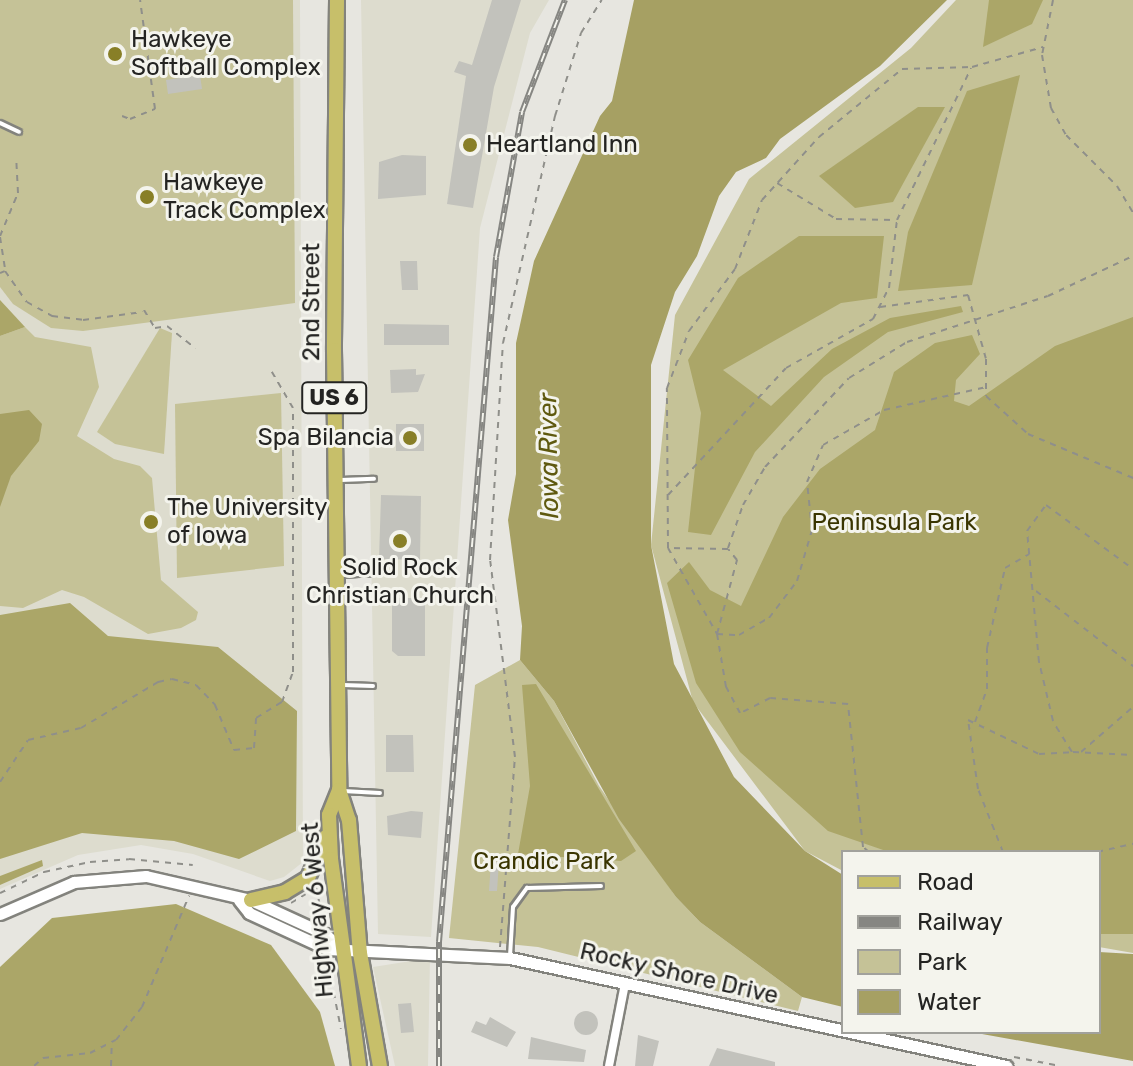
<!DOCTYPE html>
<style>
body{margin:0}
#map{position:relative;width:1133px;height:1066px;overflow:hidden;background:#e7e6e0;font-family:Rubik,sans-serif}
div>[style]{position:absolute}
.built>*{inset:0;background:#dddcce}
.green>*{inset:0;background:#c5c297}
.forest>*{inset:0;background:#aba668}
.water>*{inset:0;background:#a6a063}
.building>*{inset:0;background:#c2c2bc}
.round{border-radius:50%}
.path>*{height:2px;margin-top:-1px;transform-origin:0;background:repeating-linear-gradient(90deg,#8f8f8a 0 6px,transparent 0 12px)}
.roads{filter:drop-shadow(2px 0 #83837d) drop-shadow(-2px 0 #83837d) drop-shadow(0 2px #83837d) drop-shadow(0 -2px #83837d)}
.service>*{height:4px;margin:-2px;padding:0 2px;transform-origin:2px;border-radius:2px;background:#fff}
.minor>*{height:8px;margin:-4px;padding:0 4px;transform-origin:4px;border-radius:4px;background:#fff}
.tertiary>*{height:11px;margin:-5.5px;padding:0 5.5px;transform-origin:5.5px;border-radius:5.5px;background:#fff}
.primary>*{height:14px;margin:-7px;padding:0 7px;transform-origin:7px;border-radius:7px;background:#c7bf6a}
.rail>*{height:6px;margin-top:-3px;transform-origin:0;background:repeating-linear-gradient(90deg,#f4f4ed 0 9px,#868682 0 18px);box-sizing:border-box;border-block:2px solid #868682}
.dots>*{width:22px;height:22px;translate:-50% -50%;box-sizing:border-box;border:4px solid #f4f4ed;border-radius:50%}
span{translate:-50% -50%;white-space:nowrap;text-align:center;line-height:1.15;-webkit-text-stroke:6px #f4f4ed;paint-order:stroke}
.shield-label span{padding:2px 6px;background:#f4f4ed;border:2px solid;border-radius:6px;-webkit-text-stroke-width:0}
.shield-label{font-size:22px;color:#242422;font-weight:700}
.poi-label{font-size:24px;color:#242422}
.left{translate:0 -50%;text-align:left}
.right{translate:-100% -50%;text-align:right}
.street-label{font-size:24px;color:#242422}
.park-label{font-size:24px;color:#3a3501}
.water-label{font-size:26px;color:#5f590f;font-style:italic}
.legend{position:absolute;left:841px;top:850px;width:260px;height:184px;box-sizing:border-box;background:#f4f4ed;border:2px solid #a1a19c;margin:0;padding:10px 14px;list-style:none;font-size:24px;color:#242422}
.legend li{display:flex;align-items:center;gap:16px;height:40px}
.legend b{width:40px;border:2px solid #a1a19c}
</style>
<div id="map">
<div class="built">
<div style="clip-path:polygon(0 0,300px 0,303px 862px,284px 877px,270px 881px,193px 854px,141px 845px,78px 855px,0 889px)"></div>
<div style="clip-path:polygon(361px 0,549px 0,530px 33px,480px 228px,431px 937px,378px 934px)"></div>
<div style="clip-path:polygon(430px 958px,428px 1066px,395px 1066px,373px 967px)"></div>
</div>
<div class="green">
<div style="clip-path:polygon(0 0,293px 0,295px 303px,83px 331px,51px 328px,13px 304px,0 287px)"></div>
<div style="clip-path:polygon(956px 0,1133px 0,1133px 953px,1099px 947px,1099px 852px,843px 852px,843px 871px,805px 851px,693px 702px,651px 545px,675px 315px,749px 179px,911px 48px)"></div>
<div style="clip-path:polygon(25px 327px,35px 337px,91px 347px,99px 387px,77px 436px,114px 459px,140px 466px,152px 478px,161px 580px,198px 612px,196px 620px,181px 628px,148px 634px,84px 597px,62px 590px,23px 608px,0 606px,0 336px)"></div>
<div style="clip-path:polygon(160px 328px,172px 333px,164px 454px,115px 444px,97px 432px)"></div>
<div style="clip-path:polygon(281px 393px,284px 566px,177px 578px,175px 404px)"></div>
<div style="clip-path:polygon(520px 660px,554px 701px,599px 786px,676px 897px,700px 922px,802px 997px,798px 1011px,538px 947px,449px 938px,475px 685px)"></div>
</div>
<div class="forest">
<div style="clip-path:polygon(989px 0,1043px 0,1032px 24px,983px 47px)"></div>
<div style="clip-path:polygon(1020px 75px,972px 285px,898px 291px,908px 232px,967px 91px)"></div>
<div style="clip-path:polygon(918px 107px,945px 107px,893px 202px,855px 208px,819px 176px)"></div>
<div style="clip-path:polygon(799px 236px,884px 236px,877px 298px,841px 303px,723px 370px,771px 406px,832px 349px,890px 318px,961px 306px,963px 312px,888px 332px,824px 377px,755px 452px,711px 535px,688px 532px,701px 413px,688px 360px,738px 278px)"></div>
<div style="clip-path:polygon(0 300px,25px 327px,0 336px)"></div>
<div style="clip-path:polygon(1133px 317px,1133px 934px,1099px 934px,1099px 852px,889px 852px,828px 831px,740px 752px,696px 683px,667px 583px,689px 562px,710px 590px,741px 606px,783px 517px,820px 469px,875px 430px,894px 372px,935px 343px,972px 335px,980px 354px,956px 380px,954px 401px,969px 406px,1055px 346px)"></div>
<div style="clip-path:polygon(70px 603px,108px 636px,218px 647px,297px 711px,296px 831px,239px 859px,174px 841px,82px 833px,0 859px,0 615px)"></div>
<div style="clip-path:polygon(536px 684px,636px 851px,621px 861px,518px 854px,530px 786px,522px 685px)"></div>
<div style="clip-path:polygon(42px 860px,43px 866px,0 885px,0 876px)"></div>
<div style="clip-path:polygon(176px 904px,271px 945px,320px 1012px,335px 1066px,0 1066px,0 967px,52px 918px)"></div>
</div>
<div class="water">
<div style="clip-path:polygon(634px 0,947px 0,880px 66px,780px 139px,766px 158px,736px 172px,719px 196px,697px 256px,675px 292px,651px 365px,651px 545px,674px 664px,734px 777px,805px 851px,843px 875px,843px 1007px,802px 997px,700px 922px,676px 897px,619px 819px,554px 701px,520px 660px,522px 626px,508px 520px,516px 474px,516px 343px,534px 261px,600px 116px,612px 101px)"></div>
<div style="clip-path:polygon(29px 410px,42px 424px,39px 441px,11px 476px,0 507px,0 414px)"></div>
<div style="clip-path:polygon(1099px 952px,1133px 954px,1133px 1061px,971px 1032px,1099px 1032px)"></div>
</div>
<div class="building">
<div style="clip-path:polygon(492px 0,521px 0,494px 87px,473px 208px,447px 204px,466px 76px,454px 72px,459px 61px,472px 65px)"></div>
<div style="clip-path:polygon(200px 75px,202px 89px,168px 94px,166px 80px)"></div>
<div style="clip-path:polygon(402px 155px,426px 156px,426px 195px,378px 199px,379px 162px)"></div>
<div style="clip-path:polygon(400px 261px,417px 261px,418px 290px,402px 290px)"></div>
<div style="clip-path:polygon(384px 324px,449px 325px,449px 345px,384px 345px)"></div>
<div style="clip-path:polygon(416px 369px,416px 375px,425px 374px,418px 392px,391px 393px,390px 370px)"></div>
<div style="clip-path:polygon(396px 424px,424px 424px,424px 451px,396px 451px)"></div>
<div style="clip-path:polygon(381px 495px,421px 496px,420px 560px,379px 559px)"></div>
<div style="clip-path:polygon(392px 598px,425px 598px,425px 656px,398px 656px,392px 651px)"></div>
<div style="clip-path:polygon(386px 735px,413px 735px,414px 772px,386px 772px)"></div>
<div style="clip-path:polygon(411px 811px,423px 812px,421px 838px,388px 835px,387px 816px)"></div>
<div style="clip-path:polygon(491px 861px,499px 862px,497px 891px,489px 891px)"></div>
<div style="clip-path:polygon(411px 1003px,414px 1032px,401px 1033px,398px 1004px)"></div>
<div class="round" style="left:574px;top:1011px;width:24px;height:24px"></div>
<div style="clip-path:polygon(490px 1017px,516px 1032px,507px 1047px,471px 1032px,476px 1021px,486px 1025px)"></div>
<div style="clip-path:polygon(638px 1035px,659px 1041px,653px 1066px,635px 1066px)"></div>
<div style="clip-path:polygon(531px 1037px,586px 1050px,584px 1062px,528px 1059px)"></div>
<div style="clip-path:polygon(717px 1048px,775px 1062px,775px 1066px,709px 1066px)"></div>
</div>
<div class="path">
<div style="left:1053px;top:0;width:56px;rotate:101.3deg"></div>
<div style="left:1042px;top:55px;width:54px;rotate:80.4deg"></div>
<div style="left:1051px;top:108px;width:31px;rotate:61deg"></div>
<div style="left:1066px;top:135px;width:72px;rotate:45deg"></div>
<div style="left:1117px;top:186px;width:31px;rotate:59deg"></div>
<div style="left:122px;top:116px;width:9px;rotate:21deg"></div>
<div style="left:130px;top:119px;width:27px;rotate:-22deg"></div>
<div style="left:155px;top:109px;width:110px;rotate:-97.8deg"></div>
<div style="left:777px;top:183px;width:69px;rotate:31.4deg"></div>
<div style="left:836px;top:219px;width:60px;rotate:1deg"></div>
<div style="left:0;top:236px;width:47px;rotate:-67.3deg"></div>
<div style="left:18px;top:193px;width:34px;rotate:-93deg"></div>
<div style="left:0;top:237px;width:33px;rotate:81deg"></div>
<div style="left:0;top:273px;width:5px;rotate:-22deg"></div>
<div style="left:5px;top:271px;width:38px;rotate:55deg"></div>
<div style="left:27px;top:302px;width:29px;rotate:29deg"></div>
<div style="left:52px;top:316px;width:31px;rotate:7deg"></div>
<div style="left:83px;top:320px;width:60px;rotate:-7.7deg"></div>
<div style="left:880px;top:307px;width:89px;rotate:-7.8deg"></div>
<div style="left:968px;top:295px;width:66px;rotate:74.3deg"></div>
<div style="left:986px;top:359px;width:37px;rotate:90deg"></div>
<div style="left:986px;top:396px;width:57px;rotate:42.1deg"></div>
<div style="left:1028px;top:434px;width:114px;rotate:22.7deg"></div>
<div style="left:144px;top:310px;width:21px;rotate:59deg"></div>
<div style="left:155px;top:328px;width:12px;rotate:-9deg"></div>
<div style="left:167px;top:326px;width:36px;rotate:38deg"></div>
<div style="left:668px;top:495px;width:173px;rotate:-47.1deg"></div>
<div style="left:786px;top:368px;width:100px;rotate:-29.4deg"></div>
<div style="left:873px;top:319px;width:35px;rotate:-63deg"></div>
<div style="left:889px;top:288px;width:68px;rotate:-83.3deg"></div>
<div style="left:897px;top:220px;width:169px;rotate:-64deg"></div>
<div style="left:668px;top:548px;width:99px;rotate:60.3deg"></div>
<div style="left:717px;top:634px;width:22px;rotate:3deg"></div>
<div style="left:739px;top:635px;width:34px;rotate:-30deg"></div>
<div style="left:769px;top:618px;width:46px;rotate:-52.9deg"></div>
<div style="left:797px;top:581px;width:53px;rotate:-73.6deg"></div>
<div style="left:812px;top:530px;width:48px;rotate:-95.9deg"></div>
<div style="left:807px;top:482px;width:40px;rotate:-66.6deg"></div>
<div style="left:823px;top:445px;width:70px;rotate:-29.8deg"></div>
<div style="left:884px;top:410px;width:105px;rotate:-12.7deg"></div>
<div style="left:728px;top:548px;width:46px;rotate:-70.8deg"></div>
<div style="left:743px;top:505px;width:44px;rotate:-59.9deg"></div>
<div style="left:765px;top:467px;width:122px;rotate:-46.7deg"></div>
<div style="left:849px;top:378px;width:68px;rotate:-31.8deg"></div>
<div style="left:907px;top:342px;width:148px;rotate:-18.1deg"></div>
<div style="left:1048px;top:296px;width:94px;rotate:-25.2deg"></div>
<div style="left:1036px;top:591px;width:123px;rotate:37.7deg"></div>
<div style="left:975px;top:722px;width:35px;rotate:-70deg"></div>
<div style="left:987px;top:689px;width:41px;rotate:-90deg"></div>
<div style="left:987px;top:648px;width:82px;rotate:-77.3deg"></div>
<div style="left:1005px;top:568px;width:28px;rotate:-30deg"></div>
<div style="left:1073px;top:752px;width:60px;rotate:2.9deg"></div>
<div style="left:1081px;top:752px;width:69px;rotate:-40.9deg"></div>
<div style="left:0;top:782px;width:50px;rotate:-56.3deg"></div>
<div style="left:28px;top:740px;width:54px;rotate:-12.8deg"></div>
<div style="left:81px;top:728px;width:90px;rotate:-30.9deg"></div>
<div style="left:158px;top:682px;width:14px;rotate:-12deg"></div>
<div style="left:172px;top:679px;width:25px;rotate:14deg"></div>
<div style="left:196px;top:685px;width:28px;rotate:46deg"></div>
<div style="left:215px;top:705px;width:49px;rotate:67.1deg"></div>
<div style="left:234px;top:750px;width:20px;rotate:-6deg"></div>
<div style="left:254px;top:748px;width:30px;rotate:-86deg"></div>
<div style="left:256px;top:718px;width:31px;rotate:-32deg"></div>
<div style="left:282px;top:702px;width:32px;rotate:-70deg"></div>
<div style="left:293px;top:672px;width:264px;rotate:-90deg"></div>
<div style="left:293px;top:408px;width:42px;rotate:-120.3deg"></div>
<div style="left:869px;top:852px;width:8px;rotate:-140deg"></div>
<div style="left:863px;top:847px;width:144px;rotate:-96deg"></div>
<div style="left:848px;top:704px;width:78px;rotate:-175.6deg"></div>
<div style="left:770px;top:698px;width:34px;rotate:153deg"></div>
<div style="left:740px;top:713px;width:30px;rotate:-118deg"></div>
<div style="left:726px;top:687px;width:54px;rotate:-99.6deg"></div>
<div style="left:717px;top:634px;width:77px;rotate:-74.9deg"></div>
<div style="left:737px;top:560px;width:14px;rotate:-129deg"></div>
<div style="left:728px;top:549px;width:60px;rotate:-179deg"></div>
<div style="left:668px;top:548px;width:160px;rotate:-90.4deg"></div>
<div style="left:667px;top:388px;width:61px;rotate:-68.9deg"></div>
<div style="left:689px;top:331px;width:77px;rotate:-53.4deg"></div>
<div style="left:735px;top:269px;width:74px;rotate:-68.6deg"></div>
<div style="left:762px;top:200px;width:85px;rotate:-47.9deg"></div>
<div style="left:819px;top:137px;width:107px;rotate:-39.3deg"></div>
<div style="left:902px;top:69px;width:70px;rotate:-1.6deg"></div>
<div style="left:972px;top:67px;width:74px;rotate:-15.7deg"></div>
<div style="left:1003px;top:852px;width:68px;rotate:-111.6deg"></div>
<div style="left:978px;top:789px;width:70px;rotate:-98.2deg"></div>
<div style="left:968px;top:720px;width:79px;rotate:25.6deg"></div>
<div style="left:1039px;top:754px;width:33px;rotate:-3deg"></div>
<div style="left:1072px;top:752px;width:36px;rotate:-122deg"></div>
<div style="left:1053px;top:721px;width:61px;rotate:-103.3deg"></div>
<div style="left:1039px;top:662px;width:132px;rotate:-95.2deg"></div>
<div style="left:1027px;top:531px;width:32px;rotate:-54deg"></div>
<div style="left:1046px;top:505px;width:108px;rotate:36.3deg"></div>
<div style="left:1097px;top:852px;width:37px;rotate:-13deg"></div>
<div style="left:316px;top:887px;width:34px;rotate:78deg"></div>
<div style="left:0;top:893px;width:49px;rotate:-25.5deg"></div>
<div style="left:44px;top:872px;width:47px;rotate:-12.3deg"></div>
<div style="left:90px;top:862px;width:39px;rotate:-4deg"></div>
<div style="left:129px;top:859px;width:64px;rotate:5.4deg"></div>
<div style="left:291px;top:903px;width:17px;rotate:-31deg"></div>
<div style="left:500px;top:947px;width:191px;rotate:-85.5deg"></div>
<div style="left:515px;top:757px;width:199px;rotate:-97.2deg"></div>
<div style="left:490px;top:560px;width:217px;rotate:-86.6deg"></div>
<div style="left:503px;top:343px;width:233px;rotate:-77.1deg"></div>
<div style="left:555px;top:116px;width:87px;rotate:-72.6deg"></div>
<div style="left:581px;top:33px;width:39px;rotate:-58deg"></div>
<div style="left:329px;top:969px;width:61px;rotate:78.7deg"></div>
<div style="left:1014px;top:1057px;width:47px;rotate:11.1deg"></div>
<div style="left:34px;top:1066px;width:12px;rotate:-42deg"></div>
<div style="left:43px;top:1058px;width:47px;rotate:-6.1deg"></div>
<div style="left:90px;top:1053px;width:29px;rotate:-27deg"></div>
<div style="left:116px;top:1040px;width:42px;rotate:-51.8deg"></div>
<div style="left:142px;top:1007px;width:121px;rotate:-67.1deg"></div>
<div style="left:111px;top:1066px;width:23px;rotate:-88deg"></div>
</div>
<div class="roads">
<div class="service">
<div style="left:0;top:123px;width:21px;rotate:25deg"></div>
<div style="left:341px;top:480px;width:33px;rotate:-2deg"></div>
<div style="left:340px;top:575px;width:33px;rotate:-3deg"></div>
<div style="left:343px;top:685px;width:30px;rotate:2deg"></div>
<div style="left:343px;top:791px;width:37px;rotate:3deg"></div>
<div style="left:510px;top:956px;width:49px;rotate:-86.5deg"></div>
<div style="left:513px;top:907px;width:24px;rotate:-54deg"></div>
<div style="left:527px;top:888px;width:74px;rotate:-1.5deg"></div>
</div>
<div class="minor">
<div style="left:609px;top:1066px;width:84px;rotate:-79deg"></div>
</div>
<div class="tertiary">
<div style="left:239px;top:900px;width:16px;rotate:52deg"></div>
<div style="left:249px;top:913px;width:86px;rotate:24.8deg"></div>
<div style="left:327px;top:949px;width:183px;rotate:2.8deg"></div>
<div style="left:510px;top:958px;width:508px;rotate:12.28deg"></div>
<div style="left:0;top:914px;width:81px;rotate:-23.4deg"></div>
<div style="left:74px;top:882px;width:72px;rotate:-4.8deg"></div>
<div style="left:146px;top:876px;width:108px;rotate:12.9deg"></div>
<div style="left:251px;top:900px;width:81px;rotate:24.7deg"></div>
<div style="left:325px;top:934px;width:21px;rotate:43deg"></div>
</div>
<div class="primary">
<div style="left:337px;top:0;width:350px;rotate:90.5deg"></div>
<div style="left:334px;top:350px;width:440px;rotate:89.3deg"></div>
<div style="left:339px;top:790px;width:32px;rotate:72deg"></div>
<div style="left:349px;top:820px;width:133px;rotate:85.3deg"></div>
<div style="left:360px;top:953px;width:115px;rotate:80deg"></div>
<div style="left:339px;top:790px;width:27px;rotate:112deg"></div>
<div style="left:329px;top:815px;width:44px;rotate:87.4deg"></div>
<div style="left:331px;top:859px;width:209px;rotate:82.3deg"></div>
<div style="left:251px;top:900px;width:35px;rotate:-13deg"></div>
<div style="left:285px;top:892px;width:27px;rotate:-31deg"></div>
<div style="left:308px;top:878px;width:45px;rotate:-66.3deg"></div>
</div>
</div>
<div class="rail">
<div style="left:439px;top:1066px;width:124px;rotate:-90deg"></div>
<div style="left:439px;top:942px;width:687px;rotate:-85.24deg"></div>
<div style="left:496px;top:257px;width:147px;rotate:-79.8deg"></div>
<div style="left:522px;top:112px;width:120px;rotate:-69deg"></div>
</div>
<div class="dots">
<div style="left:115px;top:54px;background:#887f27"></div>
<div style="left:470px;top:145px;background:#887f27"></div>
<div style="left:147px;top:197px;background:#887f27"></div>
<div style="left:410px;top:438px;background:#887f27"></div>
<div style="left:151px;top:522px;background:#887f27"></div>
<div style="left:400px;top:541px;background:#887f27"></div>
</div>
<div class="shield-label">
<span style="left:334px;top:398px">US 6</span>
</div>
<div class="poi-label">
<span class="left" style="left:131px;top:54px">Hawkeye<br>Softball Complex</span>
<span class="left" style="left:486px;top:145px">Heartland Inn</span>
<span class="left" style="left:163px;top:197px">Hawkeye<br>Track Complex</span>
<span class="right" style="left:394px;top:438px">Spa Bilancia</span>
<span class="left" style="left:167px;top:522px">The University<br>of Iowa</span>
<span style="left:400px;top:582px">Solid Rock<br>Christian Church</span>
</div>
<div class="street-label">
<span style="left:312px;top:302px;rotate:-90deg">2nd Street</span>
<span style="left:318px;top:910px;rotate:-95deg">Highway 6 West</span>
<span style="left:679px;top:974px;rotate:13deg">Rocky Shore Drive</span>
</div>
<div class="park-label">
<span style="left:894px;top:523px">Peninsula Park</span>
<span style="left:544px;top:862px">Crandic Park</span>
</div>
<div class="water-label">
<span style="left:549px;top:456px;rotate:-91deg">Iowa River</span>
</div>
<ul class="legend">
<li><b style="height:10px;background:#c7bf6a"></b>Road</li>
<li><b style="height:10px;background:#868682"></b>Railway</li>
<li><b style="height:22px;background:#c5c297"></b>Park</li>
<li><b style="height:22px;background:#a6a063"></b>Water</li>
</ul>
</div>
